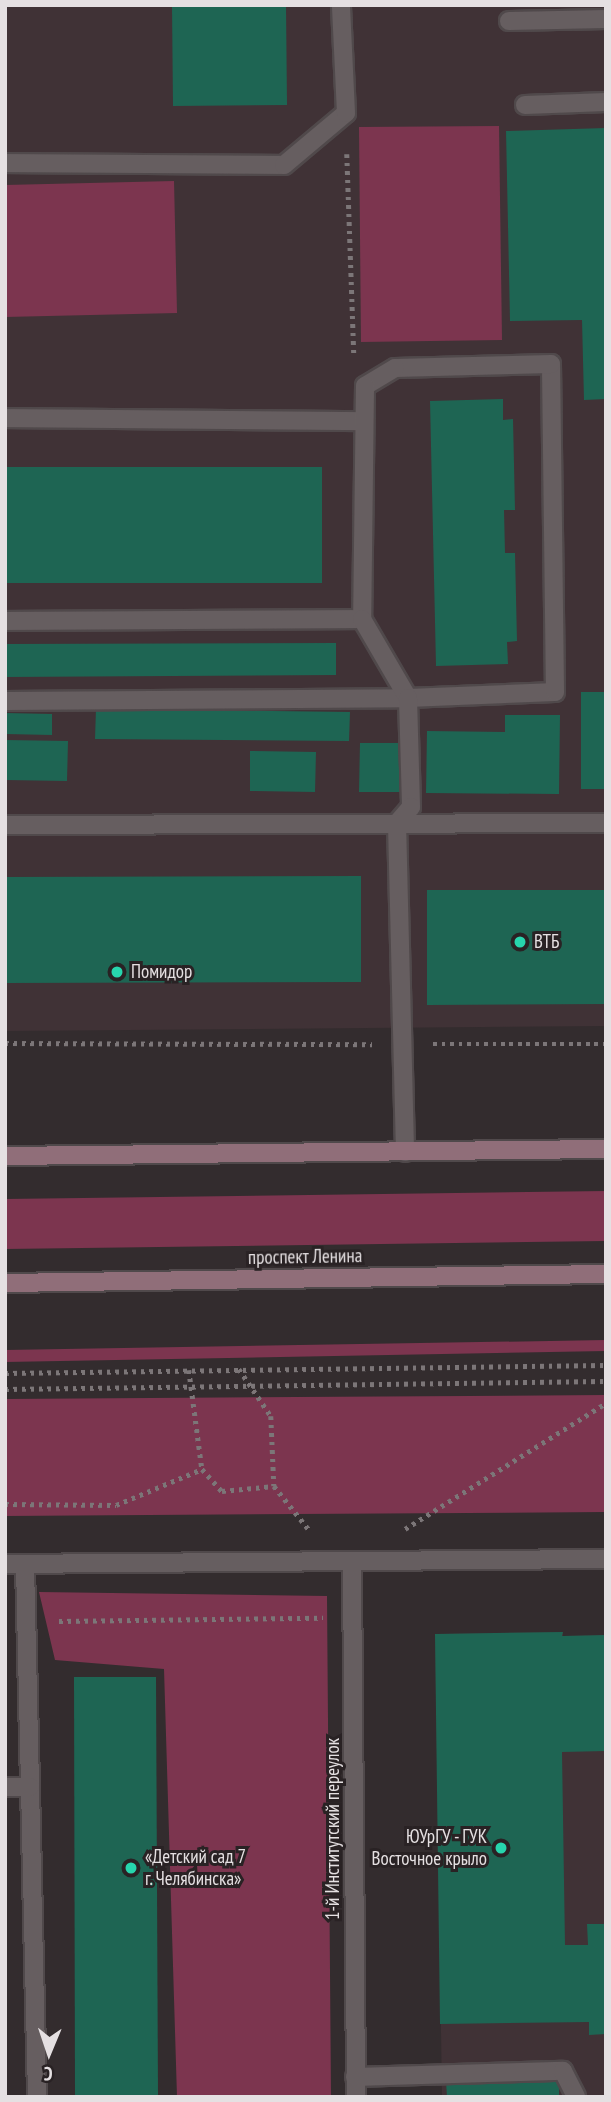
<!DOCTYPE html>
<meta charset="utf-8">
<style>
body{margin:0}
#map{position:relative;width:611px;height:2102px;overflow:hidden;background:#332c2e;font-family:"PT Sans Narrow",sans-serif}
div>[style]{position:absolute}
.built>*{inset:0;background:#403236}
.green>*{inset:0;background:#7c354f}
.building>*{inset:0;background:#1e6553}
.path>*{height:4.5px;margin-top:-2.25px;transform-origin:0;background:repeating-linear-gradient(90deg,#7c7678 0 3.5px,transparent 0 8.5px)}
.roads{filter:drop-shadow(2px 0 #50494b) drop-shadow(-2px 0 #50494b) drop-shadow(0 2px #50494b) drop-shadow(0 -2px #50494b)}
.lane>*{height:18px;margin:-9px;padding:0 9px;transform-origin:9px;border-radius:9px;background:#665e60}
.street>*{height:18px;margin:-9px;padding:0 9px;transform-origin:9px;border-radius:9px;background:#665e60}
.secondary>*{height:18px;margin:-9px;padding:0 9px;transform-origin:9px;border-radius:9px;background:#906e79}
.dots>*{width:19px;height:19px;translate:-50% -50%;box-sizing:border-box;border:4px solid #292224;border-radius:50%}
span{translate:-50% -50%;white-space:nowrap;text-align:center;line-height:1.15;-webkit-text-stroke:6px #292224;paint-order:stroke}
.poi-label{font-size:19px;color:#e5e0e2}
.left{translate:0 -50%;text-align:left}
.right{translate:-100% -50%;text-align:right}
.street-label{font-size:19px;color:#e5e0e2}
.frame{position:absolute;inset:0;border:7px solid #e5e0e2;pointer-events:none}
.north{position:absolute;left:14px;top:2018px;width:70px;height:70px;-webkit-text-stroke:5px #292224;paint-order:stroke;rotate:182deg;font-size:19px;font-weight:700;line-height:28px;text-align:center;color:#e5e0e2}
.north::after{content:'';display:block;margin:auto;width:24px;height:32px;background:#e5e0e2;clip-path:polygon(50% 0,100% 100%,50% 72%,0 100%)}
</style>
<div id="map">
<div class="built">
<div style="clip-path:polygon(5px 5px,606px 5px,606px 1026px,5px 1031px)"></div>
<div style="clip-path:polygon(563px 1632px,563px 1636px,606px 1635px,606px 2097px,442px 2097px,435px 1634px)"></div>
</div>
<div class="green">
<div style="clip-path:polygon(499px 126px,502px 340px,361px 342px,359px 127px)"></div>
<div style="clip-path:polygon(174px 181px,177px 313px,5px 317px,5px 185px)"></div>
<div style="clip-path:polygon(606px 1191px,606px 1241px,5px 1249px,5px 1199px)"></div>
<div style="clip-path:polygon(606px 1340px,606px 1351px,5px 1362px,5px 1350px)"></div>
<div style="clip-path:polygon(606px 1395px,606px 1512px,5px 1516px,5px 1399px)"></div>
<div style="clip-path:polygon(39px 1592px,327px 1596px,331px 2097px,177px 2097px,164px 1669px,55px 1660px)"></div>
</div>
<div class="building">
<div style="clip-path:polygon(172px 5px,286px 5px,287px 105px,173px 106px)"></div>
<div style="clip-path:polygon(606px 128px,606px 399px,584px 400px,582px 320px,510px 321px,506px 131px)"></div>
<div style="clip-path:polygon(503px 399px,503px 420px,513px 419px,515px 510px,504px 510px,505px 553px,515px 553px,517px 641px,507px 642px,508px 664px,436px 666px,430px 401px)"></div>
<div style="clip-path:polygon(5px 467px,322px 467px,322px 583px,5px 583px)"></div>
<div style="clip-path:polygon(336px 643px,336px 675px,5px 677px,5px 644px)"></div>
<div style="clip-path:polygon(581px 692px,606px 692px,606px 789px,581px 789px)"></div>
<div style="clip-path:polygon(96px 709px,350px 712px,349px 741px,95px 739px)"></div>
<div style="clip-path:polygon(5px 713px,52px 714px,52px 735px,5px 734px)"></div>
<div style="clip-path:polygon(505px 715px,560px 715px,559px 794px,426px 793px,427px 731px,505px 732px)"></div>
<div style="clip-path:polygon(5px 740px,68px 741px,67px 781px,5px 780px)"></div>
<div style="clip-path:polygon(360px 743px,405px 743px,404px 792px,359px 792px)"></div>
<div style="clip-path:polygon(250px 751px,316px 752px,315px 792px,250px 791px)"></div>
<div style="clip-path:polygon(361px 876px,361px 982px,5px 983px,5px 877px)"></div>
<div style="clip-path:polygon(427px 890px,606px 890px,606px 1004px,427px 1005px)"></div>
<div style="clip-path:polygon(563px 1632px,562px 1636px,606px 1635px,606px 1751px,562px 1752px,565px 1945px,588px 1945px,587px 1924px,606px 1924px,606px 2034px,589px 2035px,589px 2022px,440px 2024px,435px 1634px)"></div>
<div style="clip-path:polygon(74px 1677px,156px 1677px,158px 2097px,75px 2097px)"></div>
<div style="clip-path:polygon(559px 2079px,559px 2097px,447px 2097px,446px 2081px)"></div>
</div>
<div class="path">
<div style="left:347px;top:154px;width:201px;rotate:88deg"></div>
<div style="left:5px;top:1043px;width:367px;rotate:0.2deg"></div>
<div style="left:433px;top:1044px;width:173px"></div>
<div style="left:239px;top:1369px;width:57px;rotate:55.8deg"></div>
<div style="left:271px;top:1416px;width:70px;rotate:87.5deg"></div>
<div style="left:274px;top:1486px;width:58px;rotate:51.3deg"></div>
<div style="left:189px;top:1370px;width:100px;rotate:82.5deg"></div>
<div style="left:202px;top:1469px;width:30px;rotate:48deg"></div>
<div style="left:222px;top:1491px;width:52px;rotate:-5.5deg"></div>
<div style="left:5px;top:1373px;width:601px;rotate:-0.76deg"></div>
<div style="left:5px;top:1389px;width:601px;rotate:-0.76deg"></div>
<div style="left:5px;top:1504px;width:111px;rotate:0.5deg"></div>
<div style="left:116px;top:1505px;width:93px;rotate:-22.7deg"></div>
<div style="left:405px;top:1529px;width:237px;rotate:-32.1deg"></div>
<div style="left:59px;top:1621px;width:264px;rotate:-0.7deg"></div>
</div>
<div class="roads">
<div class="lane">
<div style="left:509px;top:21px;width:97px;rotate:-1.2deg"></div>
<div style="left:525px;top:105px;width:81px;rotate:-2.1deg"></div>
<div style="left:5px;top:163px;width:279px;rotate:0.4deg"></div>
<div style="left:284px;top:165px;width:81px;rotate:-40deg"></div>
<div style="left:346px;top:113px;width:108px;rotate:-92.7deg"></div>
<div style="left:5px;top:418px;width:358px;rotate:0.5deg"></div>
<div style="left:5px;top:621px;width:357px;rotate:-0.3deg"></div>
<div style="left:5px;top:701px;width:403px;rotate:-0.4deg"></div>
<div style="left:408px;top:698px;width:147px;rotate:-2.3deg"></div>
<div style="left:555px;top:692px;width:328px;rotate:-90.7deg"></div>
<div style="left:551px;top:364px;width:156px;rotate:178.5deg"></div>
<div style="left:395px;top:368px;width:35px;rotate:149deg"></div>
<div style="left:365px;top:386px;width:233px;rotate:90.7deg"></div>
<div style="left:362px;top:619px;width:91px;rotate:59.8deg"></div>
<div style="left:408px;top:698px;width:109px;rotate:88.4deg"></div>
<div style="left:411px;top:807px;width:21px;rotate:131deg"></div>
<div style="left:397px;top:823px;width:329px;rotate:88.6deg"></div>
<div style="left:5px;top:825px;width:601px;rotate:-0.19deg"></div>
<div style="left:25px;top:1564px;width:533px;rotate:88.71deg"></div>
<div style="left:5px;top:1787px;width:25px"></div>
<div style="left:355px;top:2077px;width:208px;rotate:-1.7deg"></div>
<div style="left:563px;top:2071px;width:29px;rotate:63deg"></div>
</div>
<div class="street">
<div style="left:352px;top:1561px;width:536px;rotate:89.57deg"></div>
<div style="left:5px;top:1564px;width:601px;rotate:-0.48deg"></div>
</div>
<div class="secondary">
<div style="left:5px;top:1156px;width:601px;rotate:-0.67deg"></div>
<div style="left:5px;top:1283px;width:601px;rotate:-0.86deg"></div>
</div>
</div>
<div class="dots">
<div style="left:520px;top:942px;background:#27d5ad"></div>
<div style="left:117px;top:972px;background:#27d5ad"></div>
<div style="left:501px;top:1848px;background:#27d5ad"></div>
<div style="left:131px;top:1868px;background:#27d5ad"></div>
</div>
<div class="poi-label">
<span class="left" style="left:534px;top:942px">ВТБ</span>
<span class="left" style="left:131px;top:972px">Помидор</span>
<span class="right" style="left:487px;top:1848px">ЮУрГУ - ГУК<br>Восточное крыло</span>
<span class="left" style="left:145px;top:1868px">«Детский сад 7<br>г. Челябинска»</span>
</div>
<div class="street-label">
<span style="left:305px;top:1257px;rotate:-1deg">проспект Ленина</span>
<span style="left:333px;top:1829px;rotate:-90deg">1-й Институтский переулок</span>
</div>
<div class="frame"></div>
<div class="north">С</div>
</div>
